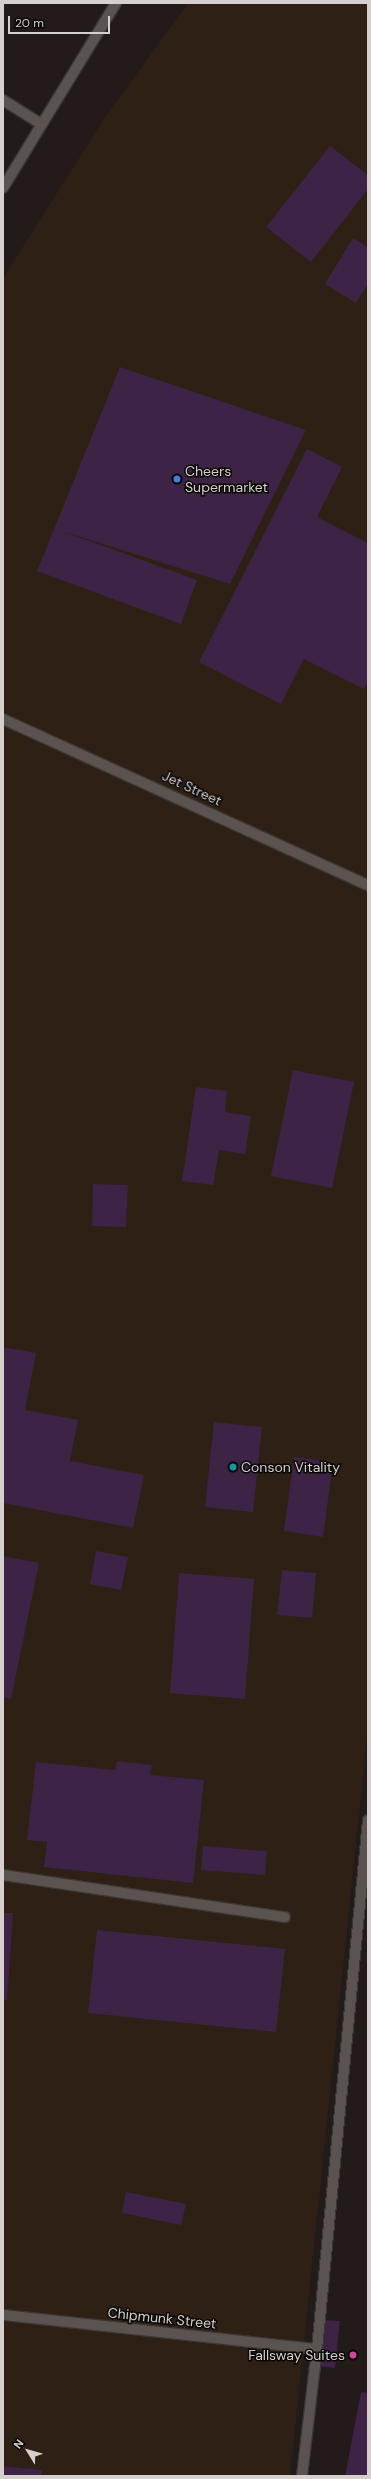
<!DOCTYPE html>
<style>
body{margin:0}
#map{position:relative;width:371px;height:2479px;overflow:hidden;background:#221b19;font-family:"DM Sans",sans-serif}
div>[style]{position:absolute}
.commercial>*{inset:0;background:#2f2015}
.building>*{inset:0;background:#3d2345}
.roads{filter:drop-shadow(1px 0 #3b3634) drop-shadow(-1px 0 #3b3634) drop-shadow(0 1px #3b3634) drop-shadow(0 -1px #3b3634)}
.lane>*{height:10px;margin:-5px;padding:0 5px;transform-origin:5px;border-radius:5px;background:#5b5350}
.street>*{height:10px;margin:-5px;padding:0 5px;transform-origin:5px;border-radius:5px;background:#5b5350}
.secondary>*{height:10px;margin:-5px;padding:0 5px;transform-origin:5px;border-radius:5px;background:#5b5350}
.dots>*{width:11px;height:11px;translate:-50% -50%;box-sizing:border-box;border:2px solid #090706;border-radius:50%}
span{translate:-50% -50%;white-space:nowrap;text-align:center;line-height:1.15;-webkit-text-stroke:3px #090706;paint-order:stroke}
.poi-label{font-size:14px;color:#d5d0ce}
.left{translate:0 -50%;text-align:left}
.right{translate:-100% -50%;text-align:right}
.street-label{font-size:14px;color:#d5d0ce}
.frame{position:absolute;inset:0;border:4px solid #d5d0ce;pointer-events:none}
.north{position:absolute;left:8px;top:2431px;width:40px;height:40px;-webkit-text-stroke:3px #090706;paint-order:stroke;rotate:307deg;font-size:11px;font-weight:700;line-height:16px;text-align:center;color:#d5d0ce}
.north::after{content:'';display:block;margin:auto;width:14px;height:18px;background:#d5d0ce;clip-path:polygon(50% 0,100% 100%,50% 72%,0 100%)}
.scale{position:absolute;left:8px;top:16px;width:102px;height:18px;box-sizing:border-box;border:2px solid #d5d0ce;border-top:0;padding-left:5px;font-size:12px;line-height:14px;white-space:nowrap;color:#d5d0ce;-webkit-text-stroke:3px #090706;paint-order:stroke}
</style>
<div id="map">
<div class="commercial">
<div style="clip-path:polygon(188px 3px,368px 3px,368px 1728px,290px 2476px,3px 2476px,3px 278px,106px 116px)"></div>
</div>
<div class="building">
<div style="clip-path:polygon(330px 146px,368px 175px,368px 189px,311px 262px,266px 227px)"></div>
<div style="clip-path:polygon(353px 238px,368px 247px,368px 283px,356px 303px,325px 284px)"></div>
<div style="clip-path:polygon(120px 367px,306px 430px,230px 584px,62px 531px,197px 580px,181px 624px,37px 571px)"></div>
<div style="clip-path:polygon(307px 449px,342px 467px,317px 517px,368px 543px,368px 682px,364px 689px,304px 659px,281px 704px,199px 662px)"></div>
<div style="clip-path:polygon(293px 1070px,354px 1082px,332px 1188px,271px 1176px)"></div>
<div style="clip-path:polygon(196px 1087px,227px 1091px,225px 1112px,251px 1116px,245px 1154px,219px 1150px,213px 1185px,182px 1181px)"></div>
<div style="clip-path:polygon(93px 1184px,128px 1185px,126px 1227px,92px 1226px)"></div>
<div style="clip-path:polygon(3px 1347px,36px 1353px,25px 1410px,78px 1420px,70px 1461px,144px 1475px,133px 1528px,3px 1503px)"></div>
<div style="clip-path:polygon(214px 1422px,262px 1427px,253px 1512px,205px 1507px)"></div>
<div style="clip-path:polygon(294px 1457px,333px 1462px,323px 1537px,284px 1531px)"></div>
<div style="clip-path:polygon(96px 1551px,128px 1557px,121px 1590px,90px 1584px)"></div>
<div style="clip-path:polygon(3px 1556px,39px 1563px,11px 1699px,3px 1697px)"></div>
<div style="clip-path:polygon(282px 1570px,316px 1573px,312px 1618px,277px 1615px)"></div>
<div style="clip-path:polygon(179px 1573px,254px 1579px,245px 1699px,170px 1693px)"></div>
<div style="clip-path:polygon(117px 1761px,152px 1765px,150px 1775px,204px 1780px,193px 1883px,44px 1867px,47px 1842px,27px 1840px,36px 1762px,115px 1770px)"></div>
<div style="clip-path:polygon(203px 1846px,267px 1851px,265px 1875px,201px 1870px)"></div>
<div style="clip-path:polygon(3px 1913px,13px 1913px,7px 2000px,3px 2000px)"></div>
<div style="clip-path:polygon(97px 1930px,285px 1949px,276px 2032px,88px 2013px)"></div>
<div style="clip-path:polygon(126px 2192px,186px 2204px,181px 2225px,122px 2213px)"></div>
<div style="clip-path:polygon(323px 2320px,340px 2321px,335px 2368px,318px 2366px)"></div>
<div style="clip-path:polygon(361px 2392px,368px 2393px,368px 2476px,345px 2476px)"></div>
<div style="clip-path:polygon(3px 2466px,42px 2470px,41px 2476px,3px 2476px)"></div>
</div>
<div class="roads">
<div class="lane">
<div style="left:3px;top:1875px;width:285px;rotate:8.5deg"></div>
</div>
<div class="street">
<div style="left:3px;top:100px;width:45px;rotate:32.3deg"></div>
<div style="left:3px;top:719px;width:401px;rotate:24.5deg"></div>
<div style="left:3px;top:2315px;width:316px;rotate:6.2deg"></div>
<div style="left:302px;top:2476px;width:128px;rotate:-83.3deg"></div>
<div style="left:317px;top:2349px;width:531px;rotate:-84.49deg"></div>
</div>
<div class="secondary">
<div style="left:3px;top:188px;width:217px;rotate:-58.6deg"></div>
</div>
</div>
<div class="dots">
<div style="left:177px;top:479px;background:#3f7fe0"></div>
<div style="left:233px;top:1467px;background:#0f9aa8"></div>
<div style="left:353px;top:2355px;background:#d1479c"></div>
</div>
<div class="poi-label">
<span class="left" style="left:185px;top:479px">Cheers<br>Supermarket</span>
<span class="left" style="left:241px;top:1467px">Conson Vitality</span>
<span class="right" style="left:345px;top:2355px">Fallsway Suites</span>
</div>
<div class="street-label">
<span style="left:192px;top:788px;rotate:25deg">Jet Street</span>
<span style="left:162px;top:2318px;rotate:6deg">Chipmunk Street</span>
</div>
<div class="frame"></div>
<div class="north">N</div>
<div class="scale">20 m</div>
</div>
